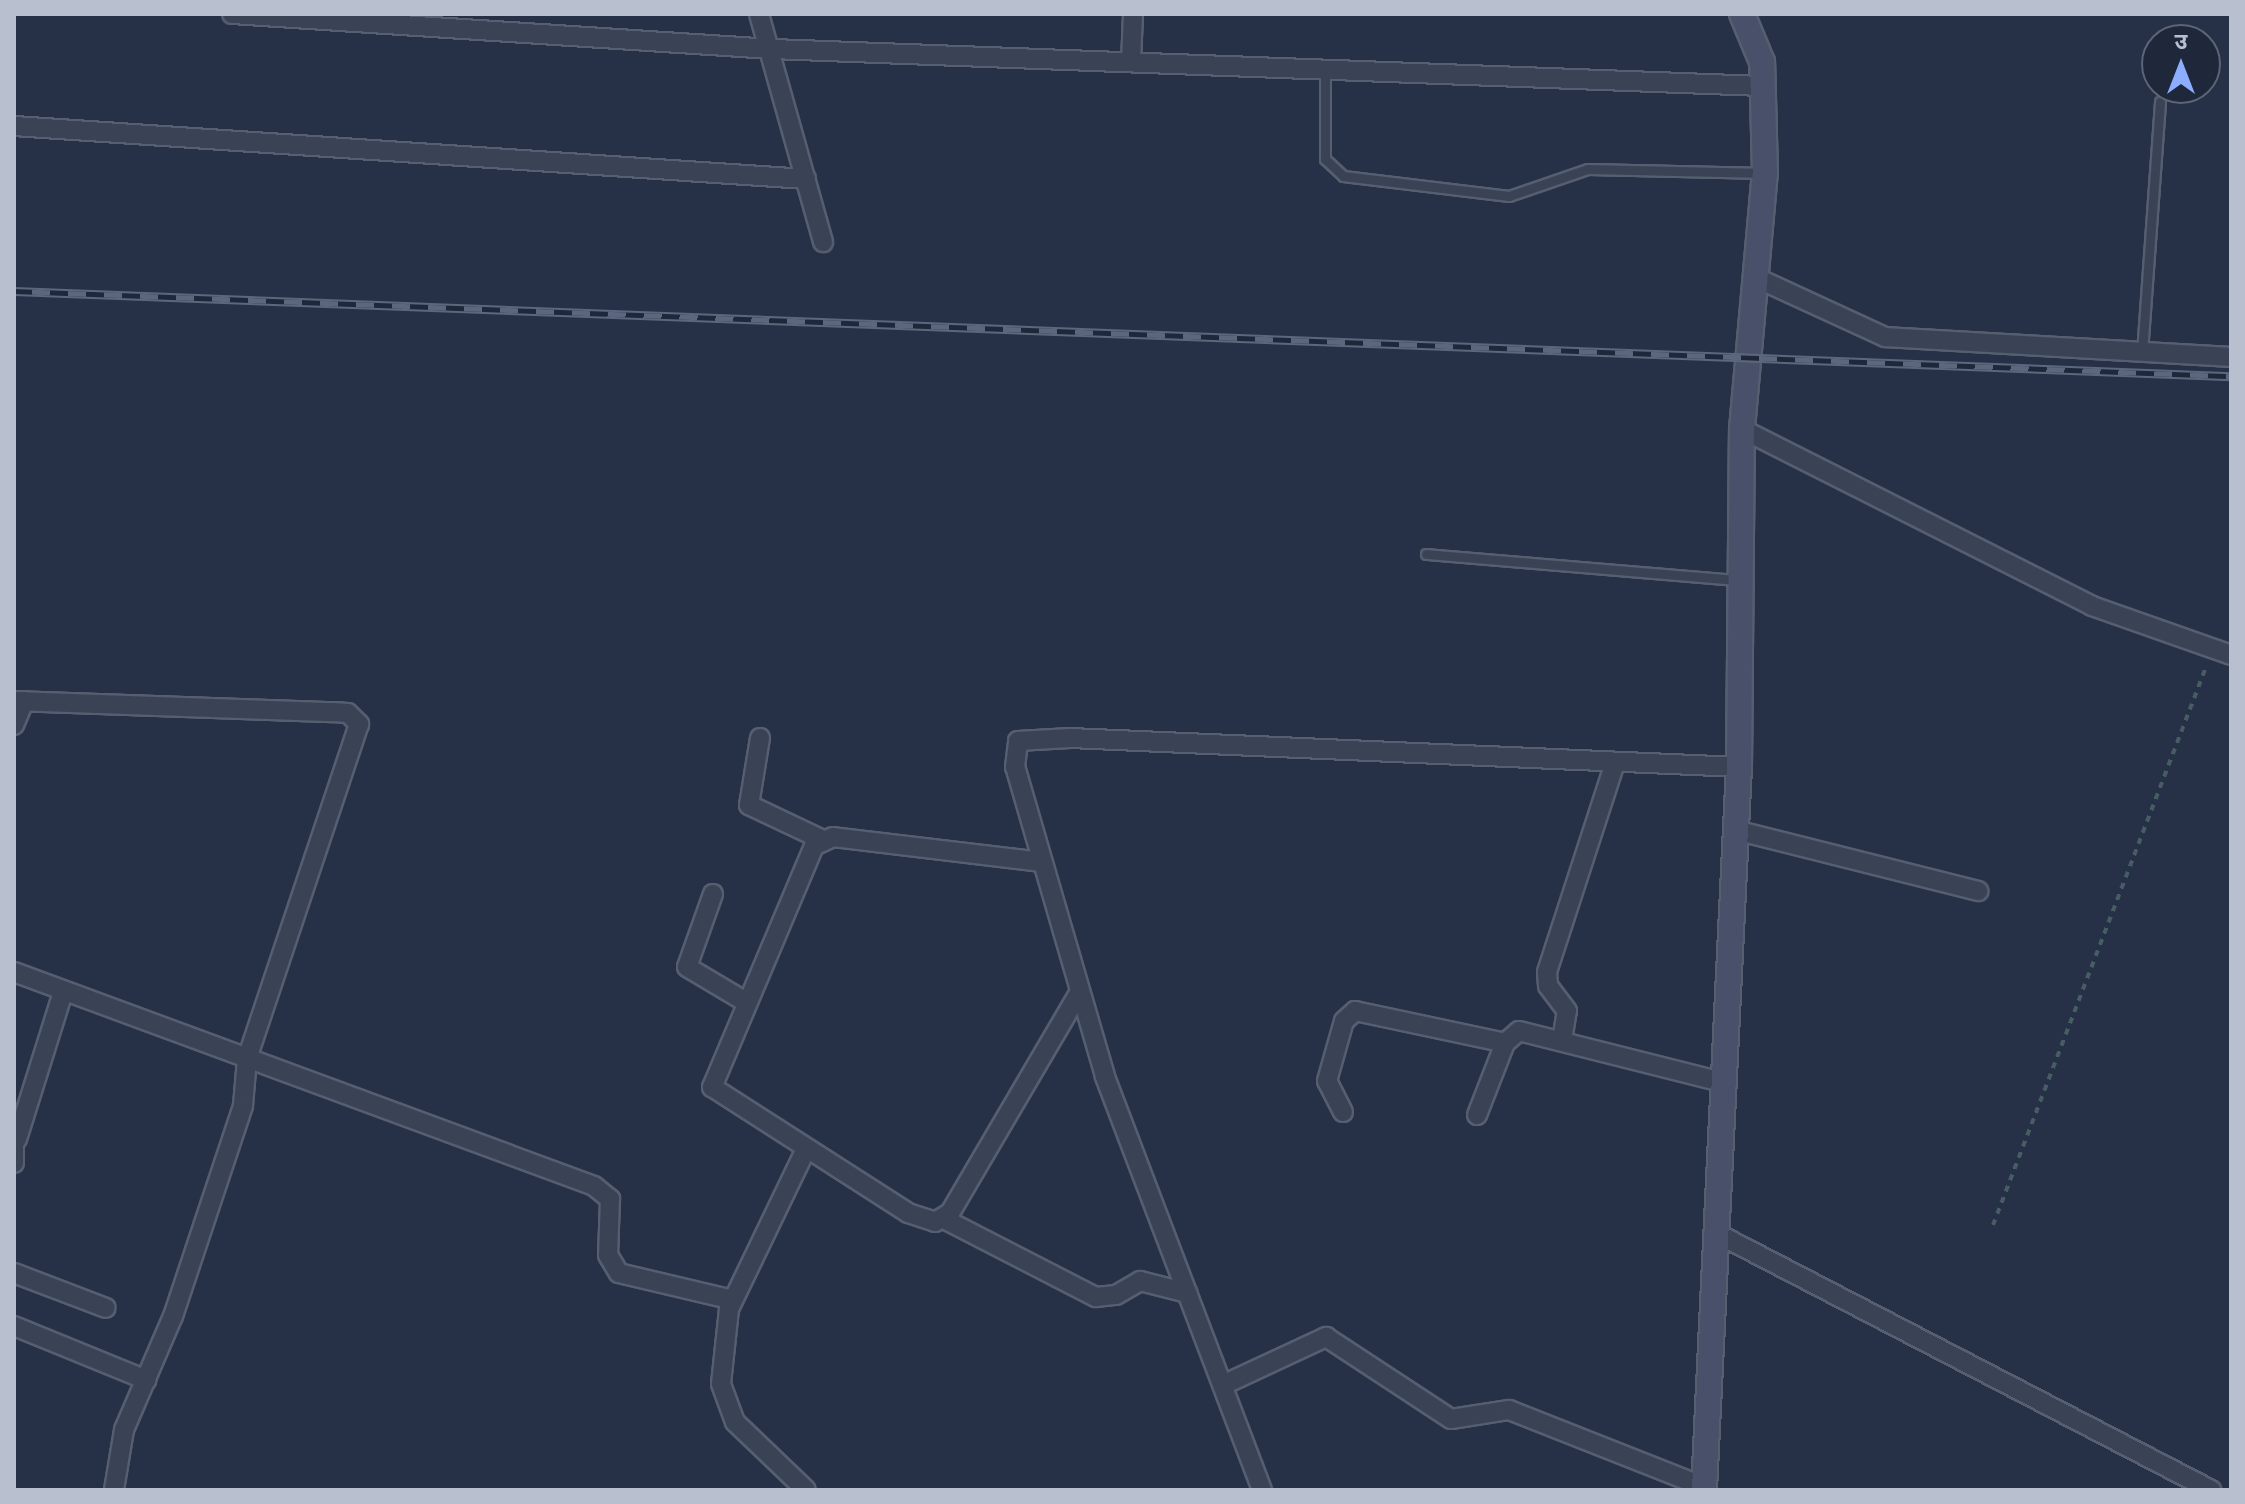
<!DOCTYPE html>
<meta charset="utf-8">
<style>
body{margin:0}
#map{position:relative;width:2245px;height:1504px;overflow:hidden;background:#263046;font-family:"DejaVu Sans","Noto Sans Devanagari",sans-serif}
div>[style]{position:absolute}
.path>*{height:4px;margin-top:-2px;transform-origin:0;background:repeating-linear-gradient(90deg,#465d63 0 6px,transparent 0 12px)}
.roads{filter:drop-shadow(2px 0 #565e70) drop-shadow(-2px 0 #565e70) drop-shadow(0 2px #565e70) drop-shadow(0 -2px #565e70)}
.service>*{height:9px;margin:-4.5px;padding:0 4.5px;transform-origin:4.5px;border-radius:4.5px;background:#3a4355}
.minor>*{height:18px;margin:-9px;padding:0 9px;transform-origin:9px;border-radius:9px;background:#3a4355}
.secondary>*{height:24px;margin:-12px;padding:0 12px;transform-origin:12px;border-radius:12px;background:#485169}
.rail>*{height:9px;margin-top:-4.5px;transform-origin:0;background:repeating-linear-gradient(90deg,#1f283b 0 18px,#5c667d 0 36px);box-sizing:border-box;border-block:2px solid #5c667d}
span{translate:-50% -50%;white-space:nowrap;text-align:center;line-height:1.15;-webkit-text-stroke:7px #1f283b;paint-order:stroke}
.frame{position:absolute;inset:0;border:16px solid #b8bfce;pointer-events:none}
.north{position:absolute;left:2141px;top:24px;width:80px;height:80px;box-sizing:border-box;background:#1f283b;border:2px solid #5c6476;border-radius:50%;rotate:0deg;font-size:22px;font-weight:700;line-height:32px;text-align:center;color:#b8bfce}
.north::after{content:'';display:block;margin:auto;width:28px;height:36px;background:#8dadff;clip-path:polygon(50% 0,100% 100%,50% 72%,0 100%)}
</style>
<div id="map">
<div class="path">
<div style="left:1993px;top:1225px;width:597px;rotate:-69.11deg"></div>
</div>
<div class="roads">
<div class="service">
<div style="left:1325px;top:69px;width:90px;rotate:90deg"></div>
<div style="left:1325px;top:159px;width:25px;rotate:43deg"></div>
<div style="left:1343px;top:176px;width:167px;rotate:6.9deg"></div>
<div style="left:1509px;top:196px;width:83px;rotate:-18.9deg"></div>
<div style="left:1588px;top:169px;width:177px;rotate:1.3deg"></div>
<div style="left:2142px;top:353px;width:252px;rotate:-85.9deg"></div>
<div style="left:1426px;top:554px;width:313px;rotate:4.8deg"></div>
</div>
<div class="minor">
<div style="left:232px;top:14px;width:541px;rotate:3.71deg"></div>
<div style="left:772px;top:49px;width:993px;rotate:2.14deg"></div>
<div style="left:759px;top:14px;width:237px;rotate:74.3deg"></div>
<div style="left:1131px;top:62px;width:48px;rotate:-87.6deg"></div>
<div style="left:14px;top:126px;width:794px;rotate:3.83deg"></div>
<div style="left:1759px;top:279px;width:139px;rotate:24.7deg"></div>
<div style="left:1885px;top:337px;width:347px;rotate:3.3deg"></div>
<div style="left:1742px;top:429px;width:392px;rotate:26.8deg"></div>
<div style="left:2092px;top:606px;width:147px;rotate:19.4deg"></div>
<div style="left:14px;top:701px;width:319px;rotate:2deg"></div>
<div style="left:333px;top:712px;width:15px;rotate:4deg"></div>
<div style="left:348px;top:713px;width:16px;rotate:45deg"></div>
<div style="left:359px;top:724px;width:353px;rotate:108.5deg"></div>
<div style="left:247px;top:1059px;width:47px;rotate:94.9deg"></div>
<div style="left:243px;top:1106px;width:221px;rotate:108.4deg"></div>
<div style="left:173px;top:1316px;width:124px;rotate:113.3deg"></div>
<div style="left:124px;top:1430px;width:61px;rotate:99.5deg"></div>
<div style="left:14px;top:725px;width:26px;rotate:-67deg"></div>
<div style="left:760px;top:738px;width:68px;rotate:99.3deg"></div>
<div style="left:749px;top:805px;width:82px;rotate:25.3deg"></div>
<div style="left:1735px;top:830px;width:251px;rotate:14.1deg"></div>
<div style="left:1042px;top:862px;width:210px;rotate:-173.2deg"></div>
<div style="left:833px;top:837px;width:21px;rotate:155deg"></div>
<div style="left:814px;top:846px;width:262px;rotate:112.9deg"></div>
<div style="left:712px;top:1087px;width:233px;rotate:32.7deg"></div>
<div style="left:908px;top:1213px;width:28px;rotate:18deg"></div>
<div style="left:935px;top:1222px;width:17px;rotate:-31deg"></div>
<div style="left:950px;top:1213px;width:255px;rotate:-59.6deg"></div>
<div style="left:713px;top:894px;width:77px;rotate:109.6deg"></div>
<div style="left:687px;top:967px;width:66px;rotate:30.8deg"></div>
<div style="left:14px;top:972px;width:618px;rotate:20.25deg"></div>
<div style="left:594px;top:1186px;width:21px;rotate:39deg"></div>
<div style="left:610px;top:1199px;width:56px;rotate:92deg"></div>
<div style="left:608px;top:1255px;width:21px;rotate:59deg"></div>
<div style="left:619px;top:1273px;width:117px;rotate:13.3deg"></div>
<div style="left:1562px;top:1041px;width:30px;rotate:-81deg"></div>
<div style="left:1567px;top:1011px;width:31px;rotate:-127deg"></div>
<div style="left:1548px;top:986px;width:14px;rotate:-94deg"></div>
<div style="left:1547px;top:972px;width:217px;rotate:-72deg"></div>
<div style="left:1343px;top:1112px;width:35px;rotate:-117deg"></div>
<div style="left:1327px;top:1081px;width:62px;rotate:-74.2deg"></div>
<div style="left:1344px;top:1021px;width:15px;rotate:-42deg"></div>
<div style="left:1355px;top:1011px;width:153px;rotate:12deg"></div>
<div style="left:1477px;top:1115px;width:77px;rotate:-68.7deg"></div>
<div style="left:1505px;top:1043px;width:18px;rotate:-41deg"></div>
<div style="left:1519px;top:1031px;width:209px;rotate:14.1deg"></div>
<div style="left:14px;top:1134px;width:29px;rotate:90deg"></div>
<div style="left:17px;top:1139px;width:154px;rotate:-72.6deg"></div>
<div style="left:806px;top:1149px;width:178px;rotate:115.7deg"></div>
<div style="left:729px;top:1309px;width:75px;rotate:96.1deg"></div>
<div style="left:721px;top:1384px;width:40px;rotate:69.8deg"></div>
<div style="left:735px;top:1422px;width:98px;rotate:43.8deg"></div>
<div style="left:944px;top:1219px;width:171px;rotate:27.2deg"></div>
<div style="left:1096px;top:1297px;width:20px;rotate:-6deg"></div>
<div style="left:1116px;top:1295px;width:28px;rotate:-30deg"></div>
<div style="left:1140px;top:1281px;width:49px;rotate:14.3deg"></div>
<div style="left:1718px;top:1234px;width:556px;rotate:27.44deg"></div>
<div style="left:14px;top:1273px;width:98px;rotate:20.8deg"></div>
<div style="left:14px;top:1326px;width:143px;rotate:22.2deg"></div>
<div style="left:1223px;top:1385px;width:114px;rotate:-25deg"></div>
<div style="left:1326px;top:1337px;width:149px;rotate:33.3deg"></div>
<div style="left:1451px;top:1419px;width:59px;rotate:-8.8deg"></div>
<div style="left:1509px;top:1410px;width:210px;rotate:21.5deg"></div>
<div style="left:1262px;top:1490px;width:443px;rotate:-110.8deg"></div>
<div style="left:1105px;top:1076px;width:322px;rotate:-106.2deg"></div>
<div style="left:1015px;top:767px;width:26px;rotate:-83deg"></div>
<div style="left:1018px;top:741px;width:52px;rotate:-3.3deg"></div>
<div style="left:1070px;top:738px;width:670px;rotate:2.48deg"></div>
</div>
<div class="secondary">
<div style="left:1704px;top:1490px;width:724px;rotate:-87.23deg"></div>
<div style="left:1739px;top:767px;width:338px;rotate:-89.5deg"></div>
<div style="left:1742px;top:429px;width:257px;rotate:-84.9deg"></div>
<div style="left:1765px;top:173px;width:111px;rotate:-91.5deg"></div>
<div style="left:1762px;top:62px;width:52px;rotate:-112.6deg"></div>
</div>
</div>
<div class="rail">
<div style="left:14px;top:291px;width:2219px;rotate:2.2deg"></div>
</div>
<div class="frame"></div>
<div class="north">उ</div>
</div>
